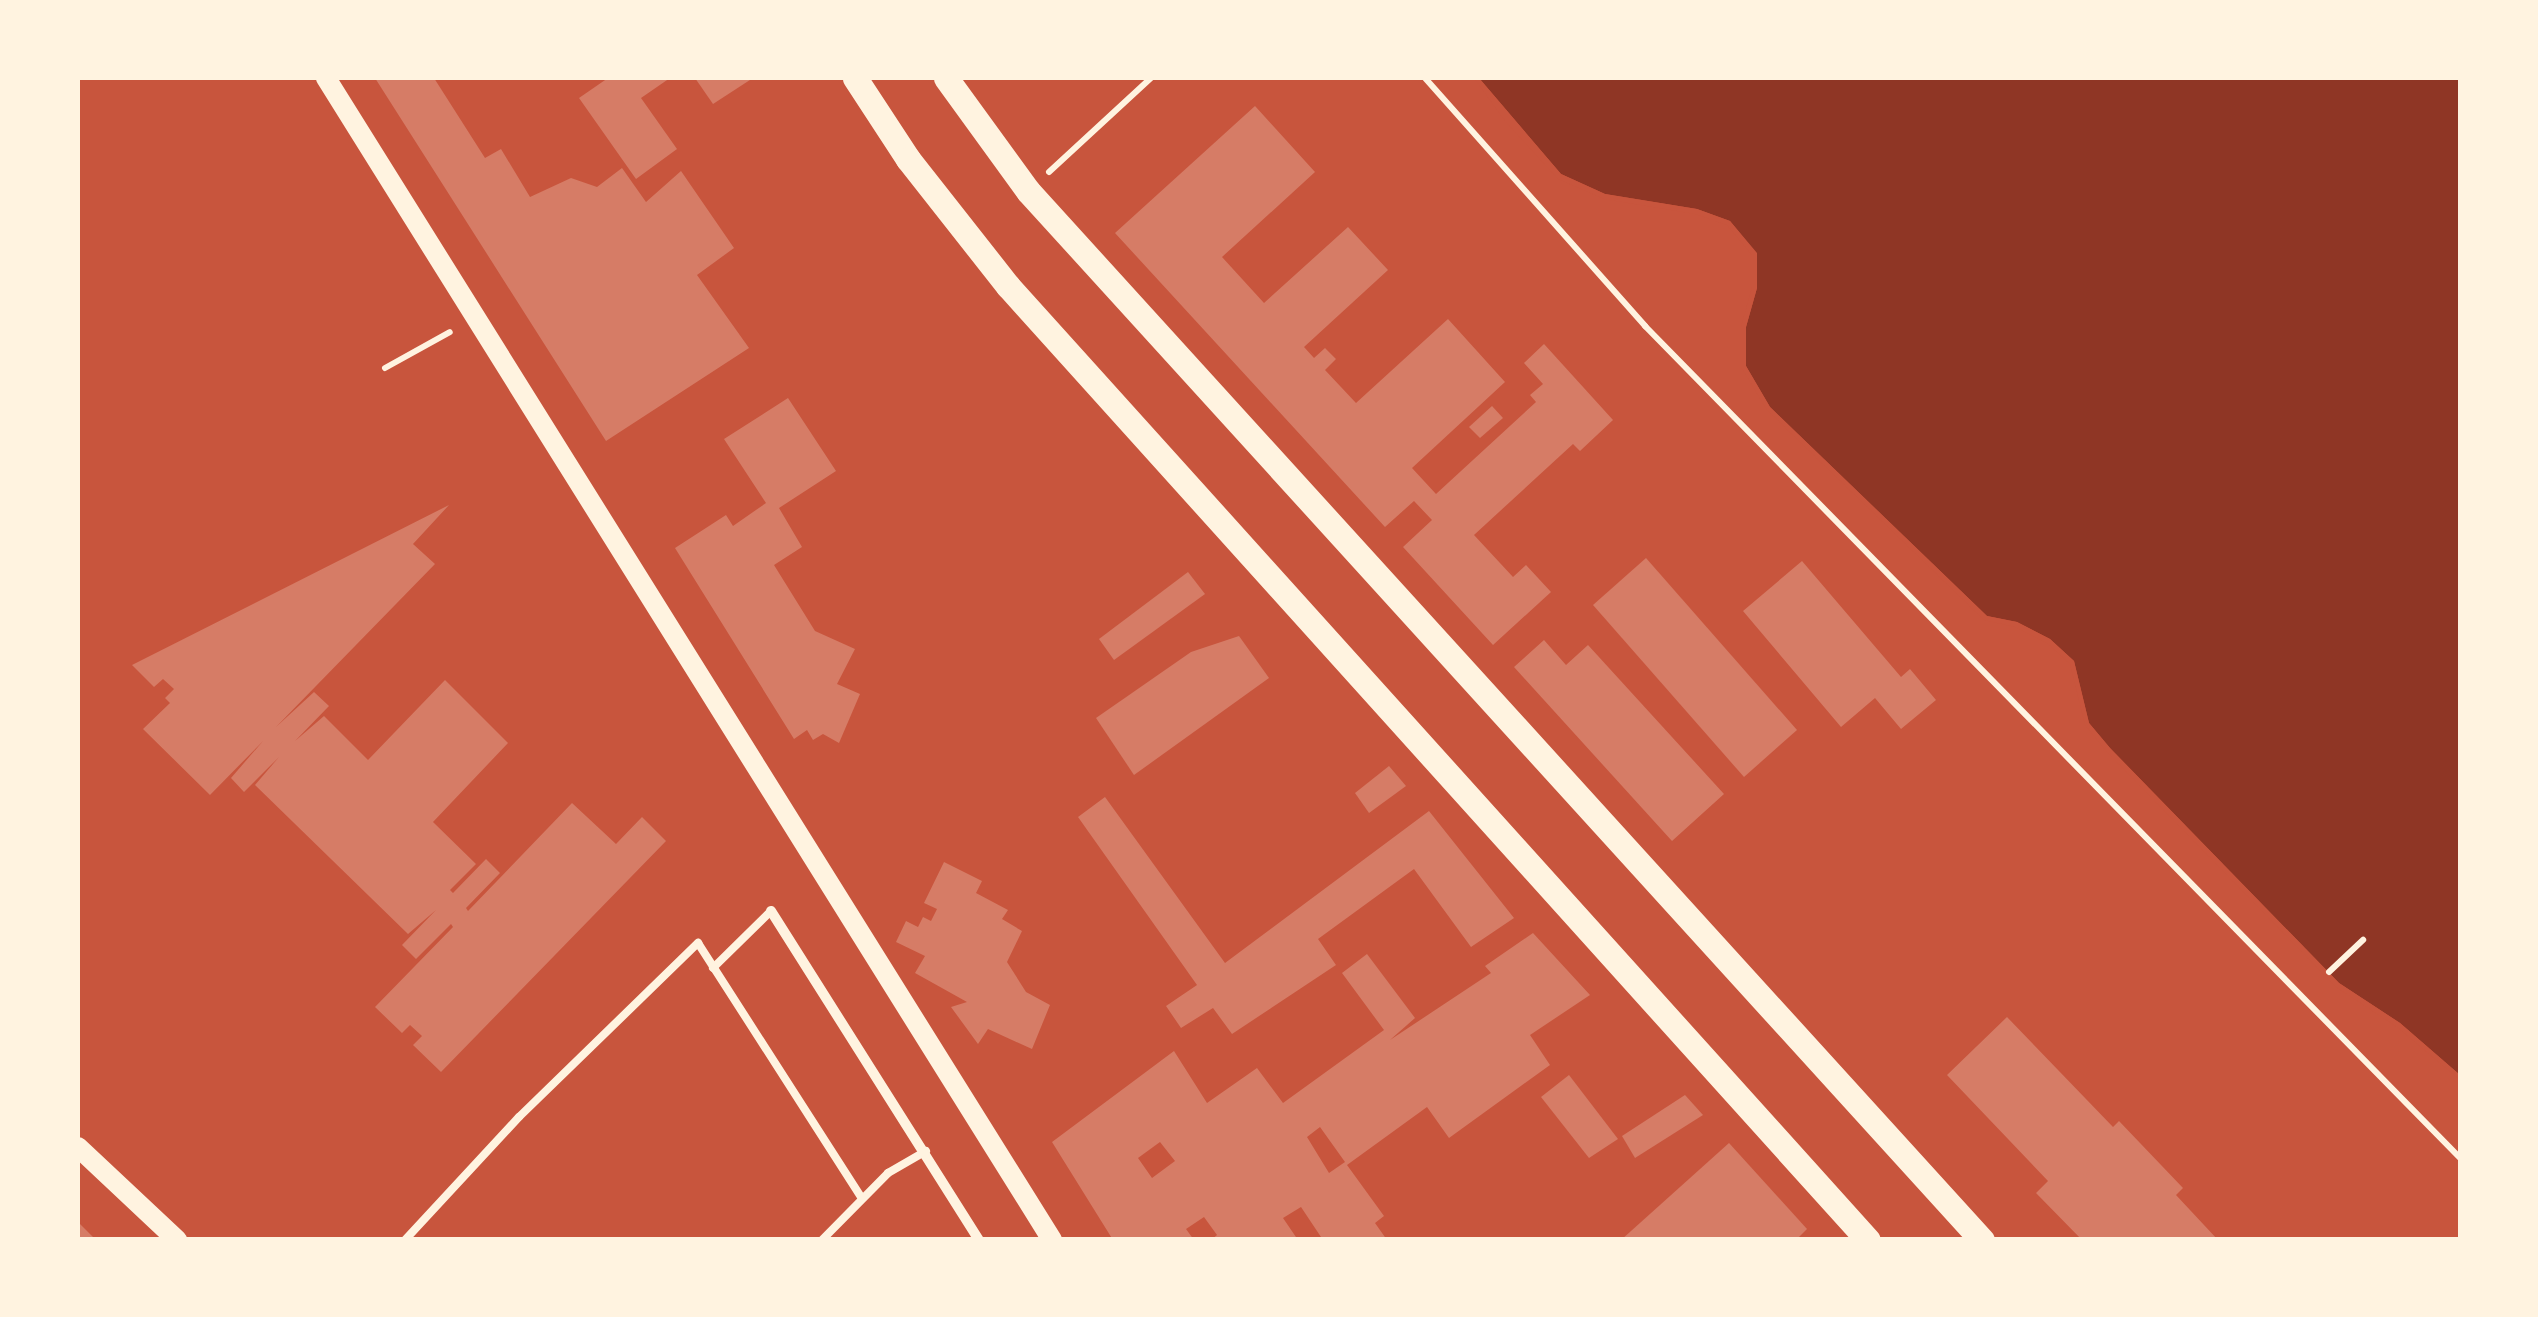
<!DOCTYPE html>
<style>
body{margin:0}
#map{position:relative;width:2538px;height:1317px;overflow:hidden;background:#c8553d;font-family:"Alegreya Sans",sans-serif}
div>[style]{position:absolute}
.water>*{inset:0;background:#8f3625}
.pier>*{inset:0;background:#c8553d}
.building>*{inset:0;background:#d67c66}
.path>*{height:6px;margin:-3px;padding:0 3px;transform-origin:3px;border-radius:3px;background:#fff3e0}
.service>*{height:8px;margin:-4px;padding:0 4px;transform-origin:4px;border-radius:4px;background:#fff3e0}
.minor>*{height:10px;margin:-5px;padding:0 5px;transform-origin:5px;border-radius:5px;background:#fff3e0}
.secondary>*{height:20px;margin:-10px;padding:0 10px;transform-origin:10px;border-radius:10px;background:#fff3e0}
.primary>*{height:25px;margin:-12.5px;padding:0 12.5px;transform-origin:12.5px;border-radius:12.5px;background:#fff3e0}
span{translate:-50% -50%;white-space:nowrap;text-align:center;line-height:1.15;-webkit-text-stroke:10px #fff3e0;paint-order:stroke}
.frame{position:absolute;inset:0;border:80px solid #fff3e0;pointer-events:none}
</style>
<div id="map">
<div class="water">
<div style="clip-path:polygon(1479px 78px,2460px 78px,2460px 1075px,2400px 1023px,2339px 983px,2110px 748px,2089px 723px,2074px 661px,2050px 639px,2017px 622px,1987px 616px,1770px 407px,1746px 366px,1746px 327px,1757px 288px,1757px 254px,1730px 221px,1697px 209px,1605px 194px,1561px 174px)"></div>
</div>
<div class="pier">
<div style="clip-path:polygon(1474px 78px,1479px 78px,1561px 174px,1605px 194px,1697px 209px,1730px 221px,1757px 253px,1757px 288px,1746px 327px,1746px 366px,1770px 407px,1987px 616px,2017px 622px,2050px 639px,2074px 661px,2089px 723px,2110px 748px,2339px 983px,2400px 1023px,2460px 1075px,2460px 1080px,2397px 1027px,2336px 987px,2107px 752px,2085px 725px,2070px 664px,2047px 643px,2015px 627px,1984px 620px,1767px 410px,1741px 367px,1741px 327px,1752px 287px,1752px 255px,1727px 225px,1695px 214px,1604px 199px,1558px 179px,1505px 121px)"></div>
</div>
<div class="building">
<div style="clip-path:polygon(375px 78px,434px 78px,485px 158px,501px 149px,530px 197px,571px 178px,597px 187px,622px 168px,646px 202px,681px 171px,734px 248px,697px 275px,749px 348px,606px 441px)"></div>
<div style="clip-path:polygon(608px 78px,670px 78px,641px 98px,677px 149px,636px 179px,579px 98px)"></div>
<div style="clip-path:polygon(695px 78px,753px 78px,713px 104px)"></div>
<div style="clip-path:polygon(1255px 106px,1315px 172px,1222px 257px,1264px 303px,1348px 227px,1388px 270px,1304px 347px,1314px 358px,1325px 348px,1336px 359px,1325px 370px,1356px 403px,1448px 319px,1505px 382px,1412px 468px,1436px 494px,1536px 402px,1530px 395px,1543px 384px,1524px 363px,1544px 344px,1613px 420px,1580px 451px,1573px 444px,1474px 535px,1513px 577px,1526px 565px,1551px 592px,1493px 645px,1403px 547px,1432px 520px,1414px 501px,1385px 527px,1115px 233px)"></div>
<div style="clip-path:polygon(788px 398px,836px 471px,779px 508px,802px 547px,774px 565px,815px 631px,855px 649px,837px 684px,860px 694px,839px 743px,823px 734px,813px 740px,807px 730px,794px 739px,675px 548px,726px 515px,733px 526px,766px 503px,724px 439px)"></div>
<div style="clip-path:polygon(1492px 406px,1503px 418px,1480px 438px,1469px 427px)"></div>
<div style="clip-path:polygon(449px 505px,413px 544px,435px 564px,276px 727px,314px 692px,329px 706px,295px 741px,324px 716px,368px 760px,445px 680px,508px 743px,433px 822px,476px 864px,450px 890px,453px 893px,486px 859px,500px 873px,466px 908px,468px 911px,572px 803px,616px 844px,642px 817px,666px 841px,441px 1072px,413px 1045px,422px 1036px,410px 1025px,402px 1033px,375px 1007px,453px 927px,451px 924px,416px 959px,402px 945px,436px 910px,408px 934px,255px 785px,279px 757px,244px 792px,231px 778px,263px 741px,210px 795px,143px 729px,170px 703px,165px 698px,174px 689px,163px 679px,154px 687px,132px 665px)"></div>
<div style="clip-path:polygon(1646px 558px,1797px 730px,1744px 777px,1593px 605px)"></div>
<div style="clip-path:polygon(1802px 561px,1901px 677px,1910px 669px,1936px 700px,1901px 729px,1875px 698px,1841px 727px,1743px 611px)"></div>
<div style="clip-path:polygon(1188px 572px,1205px 594px,1114px 660px,1099px 639px)"></div>
<div style="clip-path:polygon(1239px 636px,1269px 678px,1134px 775px,1096px 718px,1191px 652px)"></div>
<div style="clip-path:polygon(1544px 640px,1566px 665px,1588px 645px,1724px 794px,1672px 841px,1514px 667px)"></div>
<div style="clip-path:polygon(1389px 766px,1406px 786px,1369px 813px,1355px 793px)"></div>
<div style="clip-path:polygon(1105px 797px,1225px 963px,1429px 811px,1514px 918px,1471px 947px,1414px 869px,1318px 939px,1336px 965px,1232px 1034px,1213px 1008px,1181px 1028px,1166px 1006px,1197px 985px,1078px 817px)"></div>
<div style="clip-path:polygon(944px 862px,982px 881px,976px 893px,1008px 910px,1002px 919px,1022px 931px,1007px 962px,1026px 992px,1050px 1005px,1032px 1049px,988px 1029px,978px 1044px,951px 1007px,967px 1002px,915px 973px,925px 956px,896px 942px,906px 921px,918px 927px,923px 917px,931px 921px,937px 909px,924px 903px)"></div>
<div style="clip-path:polygon(evenodd,1533px 933px,1590px 995px,1530px 1035px,1550px 1065px,1449px 1138px,1427px 1107px,1347px 1165px,1384px 1216px,1375px 1223px,1387px 1240px,1323px 1240px,1301px 1207px,1283px 1218px,1298px 1240px,1211px 1240px,1217px 1235px,1204px 1217px,1186px 1229px,1194px 1240px,1113px 1240px,1052px 1142px,1174px 1051px,1207px 1103px,1257px 1068px,1283px 1103px,1384px 1030px,1342px 973px,1367px 954px,1415px 1018px,1390px 1040px,1491px 973px,1485px 966px,1533px 933px,1320px 1127px,1345px 1162px,1329px 1173px,1307px 1137px,1320px 1127px,1533px 933px,1160px 1142px,1175px 1161px,1152px 1178px,1138px 1158px,1160px 1142px)"></div>
<div style="clip-path:polygon(2007px 1017px,2113px 1127px,2119px 1121px,2183px 1188px,2176px 1195px,2218px 1240px,2082px 1240px,2036px 1193px,2048px 1181px,1947px 1075px)"></div>
<div style="clip-path:polygon(1569px 1075px,1618px 1139px,1589px 1158px,1541px 1097px)"></div>
<div style="clip-path:polygon(1685px 1095px,1703px 1115px,1635px 1158px,1622px 1136px)"></div>
<div style="clip-path:polygon(1729px 1143px,1807px 1229px,1796px 1240px,1621px 1240px)"></div>
<div style="clip-path:polygon(78px 1222px,96px 1240px,78px 1240px)"></div>
</div>
<div class="path">
<div style="left:1425px;top:78px;width:332px;rotate:48.4deg"></div>
<div style="left:1645px;top:326px;width:1165px;rotate:45.59deg"></div>
<div style="left:1049px;top:172px;width:139px;rotate:-42.7deg"></div>
<div style="left:385px;top:368px;width:74px;rotate:-29deg"></div>
<div style="left:2329px;top:972px;width:47px;rotate:-43.3deg"></div>
</div>
<div class="service">
<div style="left:713px;top:968px;width:81px;rotate:-44.5deg"></div>
<div style="left:405px;top:1240px;width:168px;rotate:-47.2deg"></div>
<div style="left:519px;top:1117px;width:250px;rotate:-44.2deg"></div>
<div style="left:698px;top:943px;width:303px;rotate:57.3deg"></div>
<div style="left:822px;top:1240px;width:94px;rotate:-45.4deg"></div>
<div style="left:888px;top:1173px;width:44px;rotate:-30.1deg"></div>
</div>
<div class="minor">
<div style="left:771px;top:911px;width:389px;rotate:57.7deg"></div>
</div>
<div class="secondary">
<div style="left:326px;top:78px;width:1370px;rotate:58deg"></div>
<div style="left:78px;top:1147px;width:136px;rotate:43.2deg"></div>
</div>
<div class="primary">
<div style="left:855px;top:78px;width:97px;rotate:56.8deg"></div>
<div style="left:908px;top:159px;width:162px;rotate:51.8deg"></div>
<div style="left:1008px;top:286px;width:1284px;rotate:47.97deg"></div>
<div style="left:946px;top:78px;width:140px;rotate:54deg"></div>
<div style="left:1028px;top:191px;width:1418px;rotate:47.72deg"></div>
</div>
<div class="frame"></div>
</div>
